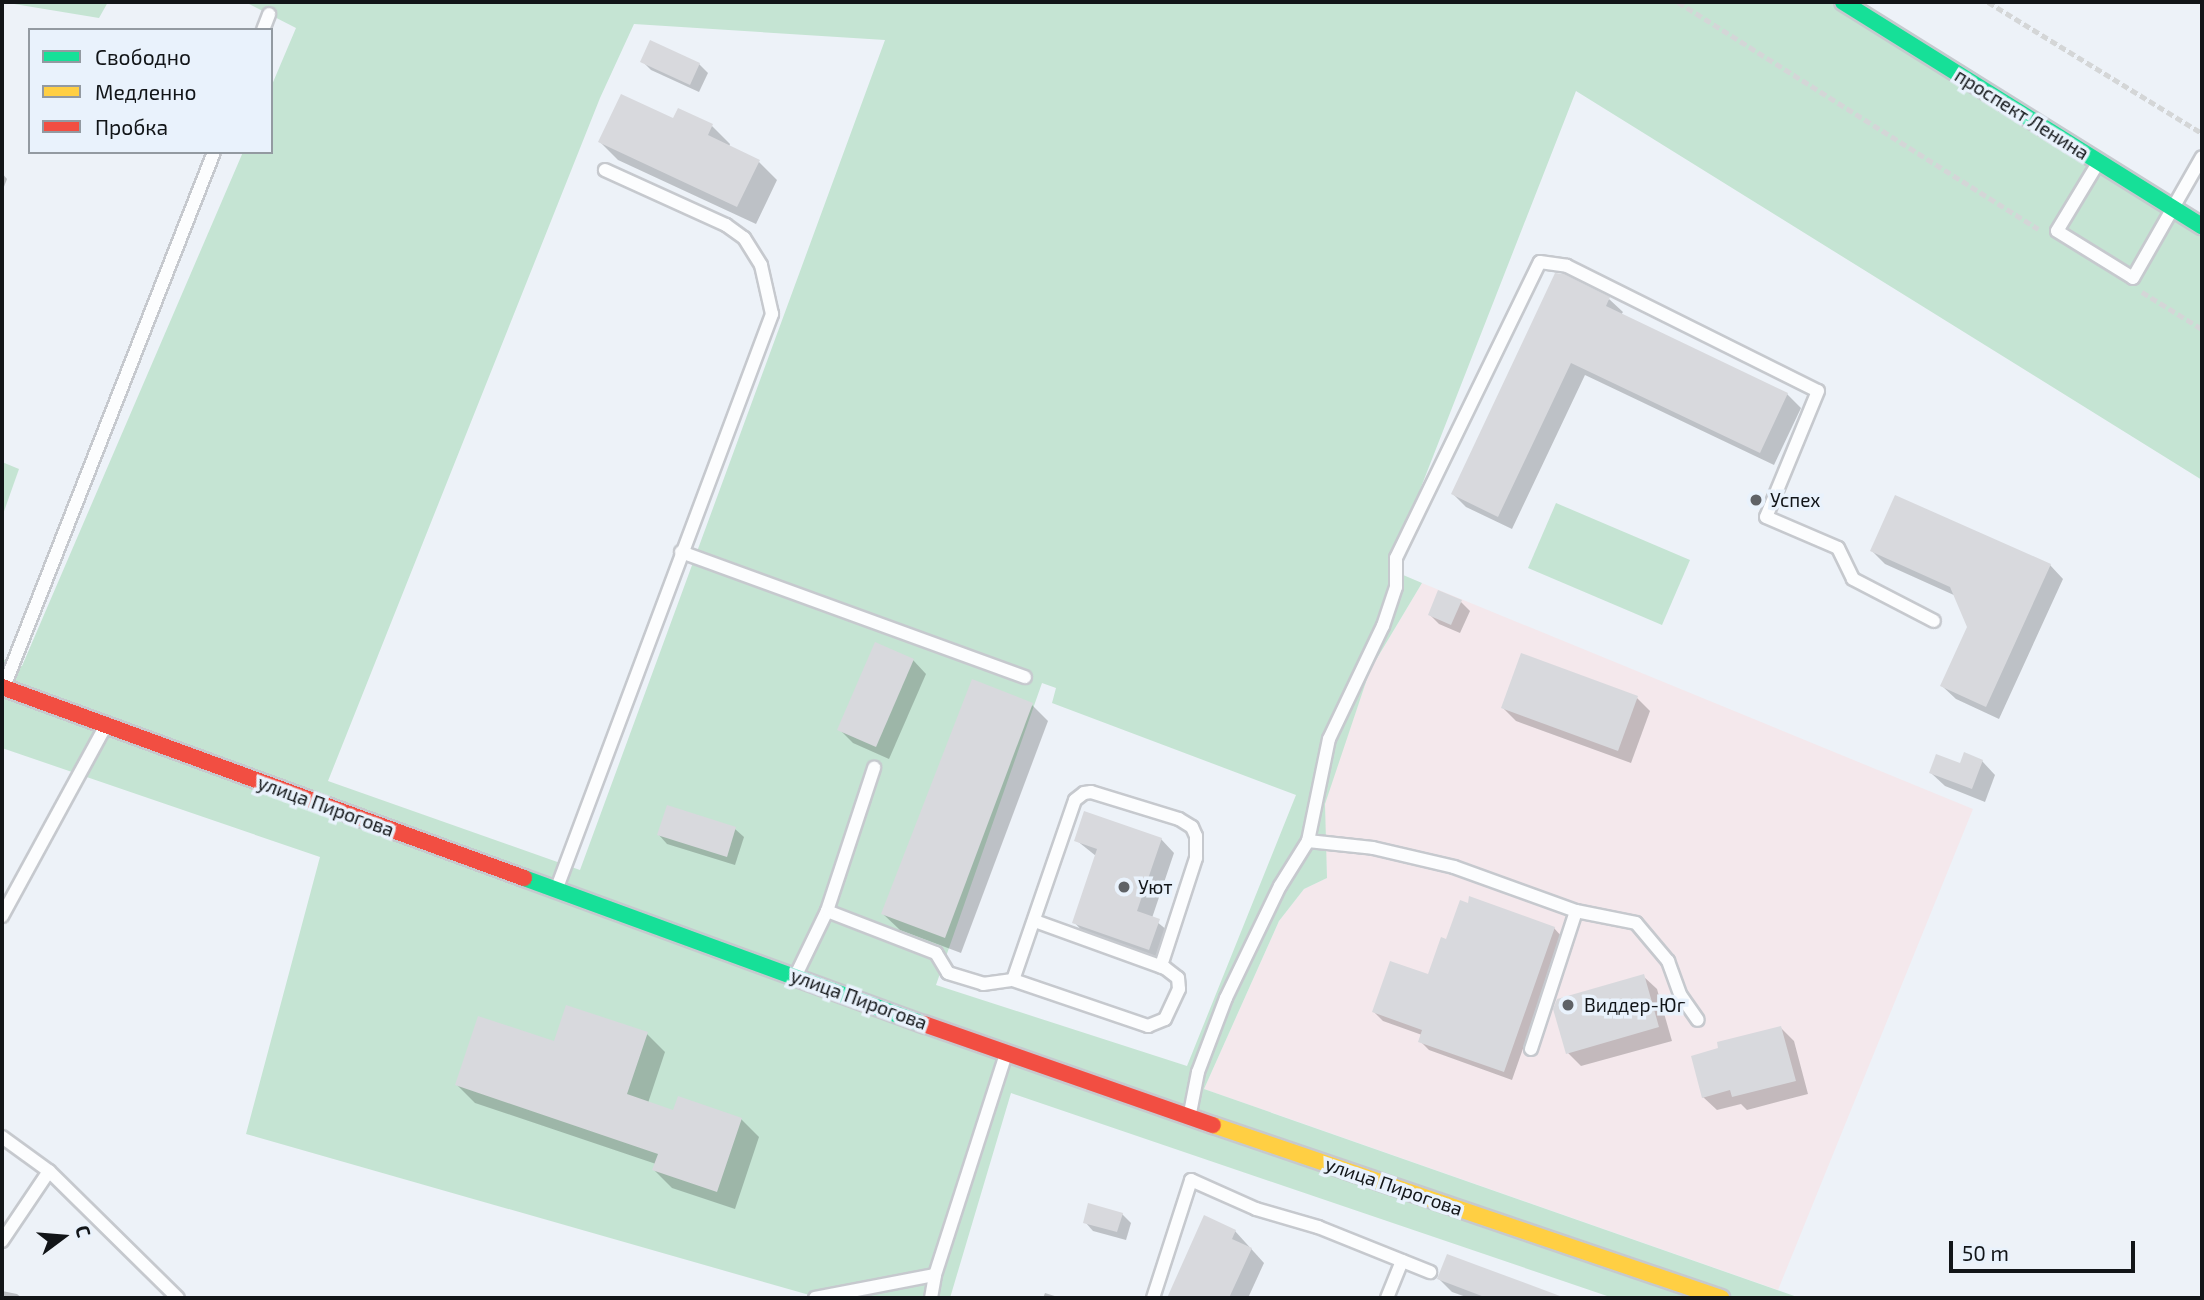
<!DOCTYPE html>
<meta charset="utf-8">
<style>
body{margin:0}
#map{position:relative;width:2204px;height:1300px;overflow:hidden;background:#edf2f8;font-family:"Exo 2",sans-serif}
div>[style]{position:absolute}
.medical>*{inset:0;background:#f4e8ec}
.green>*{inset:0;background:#c5e4d3}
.shadow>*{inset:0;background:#0003}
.building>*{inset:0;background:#d8d9dd}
.path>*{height:4.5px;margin-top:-2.25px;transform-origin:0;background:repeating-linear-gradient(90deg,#d4d6d7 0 7px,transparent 0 10.5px)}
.roads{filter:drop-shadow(2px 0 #c6c9ce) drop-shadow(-2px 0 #c6c9ce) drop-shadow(0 2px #c6c9ce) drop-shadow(0 -2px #c6c9ce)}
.lane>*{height:12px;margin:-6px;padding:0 6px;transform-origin:6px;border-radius:6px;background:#fcfdfe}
.fast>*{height:16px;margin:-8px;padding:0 8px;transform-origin:8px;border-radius:8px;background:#16e098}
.slow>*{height:16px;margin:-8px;padding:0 8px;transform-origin:8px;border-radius:8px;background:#ffcf43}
.jam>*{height:16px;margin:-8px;padding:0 8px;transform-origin:8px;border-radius:8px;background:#f24e42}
.dots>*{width:19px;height:19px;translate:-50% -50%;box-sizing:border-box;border:4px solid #e9f2fc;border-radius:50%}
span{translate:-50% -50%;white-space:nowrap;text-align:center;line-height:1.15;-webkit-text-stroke:7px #e9f2fc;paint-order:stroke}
.street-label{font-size:19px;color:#121518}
.poi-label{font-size:19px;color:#121518}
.left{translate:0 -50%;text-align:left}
.frame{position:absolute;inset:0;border:4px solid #121518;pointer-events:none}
.legend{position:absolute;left:28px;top:28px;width:245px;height:126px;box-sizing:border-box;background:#e9f2fc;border:2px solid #939aa1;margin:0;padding:9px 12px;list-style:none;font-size:21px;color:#121518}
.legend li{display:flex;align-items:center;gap:14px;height:35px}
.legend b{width:35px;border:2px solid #939aa1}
.north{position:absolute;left:28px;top:1202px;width:70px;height:70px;-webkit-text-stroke:5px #e9f2fc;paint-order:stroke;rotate:74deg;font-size:19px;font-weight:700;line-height:28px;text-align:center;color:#121518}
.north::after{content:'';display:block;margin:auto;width:24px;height:32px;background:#121518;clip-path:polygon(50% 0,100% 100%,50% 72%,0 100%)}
.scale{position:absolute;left:1949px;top:1241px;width:186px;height:32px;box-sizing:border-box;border:4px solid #121518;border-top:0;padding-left:9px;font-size:21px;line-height:24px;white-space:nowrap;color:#121518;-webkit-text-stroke:5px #e9f2fc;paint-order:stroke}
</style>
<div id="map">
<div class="medical">
<div style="clip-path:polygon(1422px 583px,1973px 809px,1778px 1290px,1204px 1089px,1279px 921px,1304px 889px,1327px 878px,1324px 804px,1370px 670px)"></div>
</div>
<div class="green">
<div style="clip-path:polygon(2px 2px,108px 2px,99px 18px)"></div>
<div style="clip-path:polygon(evenodd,245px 2px,1843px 2px,2202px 226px,2202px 480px,1576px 91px,1389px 569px,1422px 583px,1370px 670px,1325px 804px,1327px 878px,1304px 889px,1279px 921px,1204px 1089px,1800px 1298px,1613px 1298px,1011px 1093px,950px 1298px,820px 1298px,246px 1134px,320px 857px,2px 748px,2px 659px,22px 666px,243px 152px,271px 152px,271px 87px,296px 28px,245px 2px,634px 24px,885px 40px,580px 870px,328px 781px,600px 98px,634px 24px,245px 2px,1042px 683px,1056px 688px,1052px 703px,1296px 795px,1187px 1066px,936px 985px,1042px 683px)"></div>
<div style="clip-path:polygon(2px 462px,19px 469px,2px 517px)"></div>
<div style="clip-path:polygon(1556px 503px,1690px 560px,1662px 625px,1528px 568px)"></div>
</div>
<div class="shadow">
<div style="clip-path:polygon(642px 61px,699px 64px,708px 73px,699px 92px,651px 70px)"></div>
<div style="clip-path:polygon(679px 110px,712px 126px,730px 144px,729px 147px,759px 162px,777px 180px,756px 224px,618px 160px,600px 142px,674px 121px)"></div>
<div style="clip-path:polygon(2px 173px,7px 179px,2px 192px)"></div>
<div style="clip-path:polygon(1609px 299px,1623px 312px,1621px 315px,1787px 394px,1801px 408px,1774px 465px,1585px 375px,1512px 529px,1466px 507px,1453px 494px)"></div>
<div style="clip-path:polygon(1872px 551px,2050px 565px,2063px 579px,1999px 719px,1956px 699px,1942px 686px,1969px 627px,1956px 596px,1885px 564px)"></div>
<div style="clip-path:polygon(1461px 602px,1470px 611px,1460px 633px,1439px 624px,1430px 615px)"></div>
<div style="clip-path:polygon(913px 660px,926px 674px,889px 759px,853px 743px,840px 730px)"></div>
<div style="clip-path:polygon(1637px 698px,1650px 711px,1631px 763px,1516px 721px,1503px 708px)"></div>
<div style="clip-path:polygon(1032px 705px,1048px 721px,961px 953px,900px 930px,883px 914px)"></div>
<div style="clip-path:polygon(1982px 761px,1995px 775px,1985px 802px,1945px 786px,1931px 773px)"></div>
<div style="clip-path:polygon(735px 829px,744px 837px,735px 865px,667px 844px,659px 835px)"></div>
<div style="clip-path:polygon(1161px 839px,1174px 853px,1152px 918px,1172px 934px,1163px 962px,1087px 936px,1074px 922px,1096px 856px,1076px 840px)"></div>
<div style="clip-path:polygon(1554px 928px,1562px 937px,1512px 1080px,1429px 1050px,1420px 1041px,1422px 1035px,1383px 1021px,1374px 1012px,1429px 977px)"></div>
<div style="clip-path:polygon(1643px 976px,1657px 989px,1672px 1041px,1581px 1066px,1568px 1053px)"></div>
<div style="clip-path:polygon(1780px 1027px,1794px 1041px,1808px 1094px,1747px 1110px,1741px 1104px,1717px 1110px,1703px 1097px)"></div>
<div style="clip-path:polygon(647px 1034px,665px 1052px,648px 1103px,674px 1113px,741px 1119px,759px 1137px,735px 1209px,672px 1188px,654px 1170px,656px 1164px,475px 1103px,457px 1085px,555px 1044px)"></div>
<div style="clip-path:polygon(1122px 1214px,1131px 1223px,1126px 1240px,1093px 1231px,1085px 1222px)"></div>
<div style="clip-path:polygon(1235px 1231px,1264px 1263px,1248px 1298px,1175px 1298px,1171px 1294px)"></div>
<div style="clip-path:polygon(1448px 1256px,1560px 1298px,1469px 1298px,1452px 1292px,1439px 1279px)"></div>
<div style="clip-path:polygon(2px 1291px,17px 1294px,22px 1298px,2px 1298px)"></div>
<div style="clip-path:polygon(1045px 1293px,1061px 1298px,1043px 1298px)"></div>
</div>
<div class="building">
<div style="clip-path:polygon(650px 40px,700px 63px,690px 85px,640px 62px)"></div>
<div style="clip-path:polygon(621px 94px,673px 118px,678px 108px,713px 124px,708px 135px,760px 160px,737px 207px,598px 142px)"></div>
<div style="clip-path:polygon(1555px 273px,1564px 274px,1610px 297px,1606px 306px,1788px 393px,1760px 453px,1571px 363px,1498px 517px,1451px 494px)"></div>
<div style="clip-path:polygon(1895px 495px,2051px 564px,1986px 707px,1940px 686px,1967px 627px,1950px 587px,1870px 551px)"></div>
<div style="clip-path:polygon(1438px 590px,1462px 600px,1451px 625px,1428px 615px)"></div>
<div style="clip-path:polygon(875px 642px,914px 659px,876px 747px,837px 730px)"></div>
<div style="clip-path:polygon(1521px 653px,1638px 696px,1618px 751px,1501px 708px)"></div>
<div style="clip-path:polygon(972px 679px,1033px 703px,945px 938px,881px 914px)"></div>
<div style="clip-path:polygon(1964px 752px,1983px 760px,1972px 789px,1929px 773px,1936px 754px,1960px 763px)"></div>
<div style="clip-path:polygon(667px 805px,736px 827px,727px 857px,657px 835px)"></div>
<div style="clip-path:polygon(1084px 811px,1162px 838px,1137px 911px,1160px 919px,1149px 950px,1072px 923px,1097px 849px,1074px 841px)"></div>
<div style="clip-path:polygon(1469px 896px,1555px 927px,1504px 1072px,1418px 1042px,1422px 1030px,1372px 1012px,1390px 961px,1428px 974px,1441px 937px,1446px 939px,1460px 900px,1468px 903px)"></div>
<div style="clip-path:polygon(1644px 974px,1659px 1027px,1566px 1054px,1553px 1009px,1557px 999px)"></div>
<div style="clip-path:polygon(566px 1005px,648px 1032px,627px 1094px,673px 1110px,678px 1096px,742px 1118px,717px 1192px,652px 1170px,658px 1154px,455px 1085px,478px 1016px,554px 1041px)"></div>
<div style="clip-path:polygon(1781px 1026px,1796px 1081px,1732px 1097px,1730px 1090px,1702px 1098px,1691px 1056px,1718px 1048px,1717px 1042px)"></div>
<div style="clip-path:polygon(1088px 1203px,1123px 1213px,1117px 1232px,1083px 1223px)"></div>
<div style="clip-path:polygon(1204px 1215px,1236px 1230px,1232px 1239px,1252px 1248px,1229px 1298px,1167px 1298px)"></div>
<div style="clip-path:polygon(1447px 1254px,1560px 1296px,1560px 1298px,1487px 1298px,1437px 1279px)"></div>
</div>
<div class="path">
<div style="left:1678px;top:2px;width:426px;rotate:32.2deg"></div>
<div style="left:1988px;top:2px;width:251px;rotate:31.5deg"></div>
<div style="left:2142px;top:292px;width:70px;rotate:31.7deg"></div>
</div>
<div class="roads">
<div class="lane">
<div style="left:263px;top:30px;width:17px;rotate:-69deg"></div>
<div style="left:2098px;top:163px;width:79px;rotate:121.1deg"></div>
<div style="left:2057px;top:231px;width:89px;rotate:31.7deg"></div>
<div style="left:2133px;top:278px;width:139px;rotate:-60.3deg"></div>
<div style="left:681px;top:552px;width:366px;rotate:20deg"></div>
<div style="left:5px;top:684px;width:572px;rotate:-68.55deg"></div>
<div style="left:1308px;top:841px;width:65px;rotate:6.1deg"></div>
<div style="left:1373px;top:848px;width:83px;rotate:13.2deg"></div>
<div style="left:1454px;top:867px;width:130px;rotate:19.8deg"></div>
<div style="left:1576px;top:911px;width:61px;rotate:11.3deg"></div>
<div style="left:1636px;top:923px;width:50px;rotate:49.9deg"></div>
<div style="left:1668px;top:961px;width:37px;rotate:70deg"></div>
<div style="left:1681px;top:996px;width:29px;rotate:55deg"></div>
<div style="left:558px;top:885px;width:610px;rotate:-69.45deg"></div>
<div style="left:772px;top:314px;width:50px;rotate:-102.7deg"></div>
<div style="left:761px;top:265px;width:32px;rotate:-122deg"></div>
<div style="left:744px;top:238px;width:22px;rotate:-144deg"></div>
<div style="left:726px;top:225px;width:133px;rotate:-155.6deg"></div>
<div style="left:827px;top:911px;width:117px;rotate:21.1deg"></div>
<div style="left:936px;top:953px;width:23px;rotate:59deg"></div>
<div style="left:948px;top:973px;width:37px;rotate:17deg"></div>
<div style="left:983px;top:984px;width:30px;rotate:-8deg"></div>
<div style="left:1013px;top:980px;width:143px;rotate:18.8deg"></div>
<div style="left:1148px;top:1026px;width:18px;rotate:-22deg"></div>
<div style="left:1165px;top:1019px;width:33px;rotate:-65deg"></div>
<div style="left:1179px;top:989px;width:11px;rotate:-95deg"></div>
<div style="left:1178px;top:978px;width:16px;rotate:-142deg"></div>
<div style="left:1165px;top:968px;width:138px;rotate:-160.1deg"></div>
<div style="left:2px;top:916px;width:215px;rotate:-61.4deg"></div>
<div style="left:796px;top:975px;width:71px;rotate:-64.2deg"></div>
<div style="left:827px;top:911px;width:151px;rotate:-71.8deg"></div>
<div style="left:1013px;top:980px;width:190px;rotate:-71deg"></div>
<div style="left:1075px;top:800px;width:11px;rotate:-38deg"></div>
<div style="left:1084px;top:793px;width:7px;rotate:-8deg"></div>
<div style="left:1091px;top:792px;width:92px;rotate:17.1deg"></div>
<div style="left:1179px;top:819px;width:15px;rotate:32deg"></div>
<div style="left:1192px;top:827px;width:10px;rotate:66deg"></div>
<div style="left:1196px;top:836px;width:22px;rotate:90deg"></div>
<div style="left:1196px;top:858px;width:114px;rotate:108deg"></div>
<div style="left:1531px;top:1049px;width:145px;rotate:-71.9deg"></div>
<div style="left:1190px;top:1113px;width:42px;rotate:-79deg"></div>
<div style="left:1198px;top:1072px;width:79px;rotate:-69.3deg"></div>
<div style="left:1226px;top:998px;width:124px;rotate:-64.3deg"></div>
<div style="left:1280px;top:886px;width:53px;rotate:-58.1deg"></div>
<div style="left:1308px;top:841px;width:104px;rotate:-78.4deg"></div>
<div style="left:1329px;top:739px;width:125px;rotate:-64.5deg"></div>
<div style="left:1383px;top:626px;width:41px;rotate:-71.6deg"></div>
<div style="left:1396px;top:587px;width:29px;rotate:-90deg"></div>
<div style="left:1396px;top:558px;width:329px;rotate:-64.1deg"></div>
<div style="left:1540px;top:262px;width:27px;rotate:8deg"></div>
<div style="left:1567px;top:266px;width:280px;rotate:26.5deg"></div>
<div style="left:1818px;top:391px;width:136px;rotate:112.4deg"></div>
<div style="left:1766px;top:517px;width:78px;rotate:23.3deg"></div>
<div style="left:1838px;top:548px;width:34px;rotate:64deg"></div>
<div style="left:1853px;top:579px;width:91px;rotate:27.4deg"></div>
<div style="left:2px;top:1137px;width:58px;rotate:35.9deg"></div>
<div style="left:49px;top:1171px;width:181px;rotate:44.6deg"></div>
<div style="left:2px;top:1241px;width:84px;rotate:-56.1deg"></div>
<div style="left:815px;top:1298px;width:122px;rotate:-10.9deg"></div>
<div style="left:931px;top:1298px;width:23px;rotate:-80deg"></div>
<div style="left:935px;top:1275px;width:229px;rotate:-72.2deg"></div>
<div style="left:1153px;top:1298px;width:124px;rotate:-72.1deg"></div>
<div style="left:1191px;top:1180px;width:71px;rotate:24deg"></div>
<div style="left:1256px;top:1209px;width:65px;rotate:16.2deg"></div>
<div style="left:1318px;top:1227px;width:121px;rotate:21.9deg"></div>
<div style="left:1387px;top:1298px;width:40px;rotate:-68deg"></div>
</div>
<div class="fast">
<div style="left:1843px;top:2px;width:423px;rotate:32deg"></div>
<div style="left:524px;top:878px;width:426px;rotate:20.1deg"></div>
</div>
<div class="slow">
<div style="left:1213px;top:1125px;width:537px;rotate:18.81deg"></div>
</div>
<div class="jam">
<div style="left:2px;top:687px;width:556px;rotate:20.1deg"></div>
<div style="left:924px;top:1024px;width:306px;rotate:19.3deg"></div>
</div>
</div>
<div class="dots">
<div style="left:1756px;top:500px;background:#5f6266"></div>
<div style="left:1124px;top:887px;background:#5f6266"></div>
<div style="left:1568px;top:1005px;background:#5f6266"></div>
</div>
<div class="street-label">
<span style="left:2022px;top:114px;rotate:32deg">проспект Ленина</span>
<span style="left:326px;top:806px;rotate:20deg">улица Пирогова</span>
<span style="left:859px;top:999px;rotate:20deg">улица Пирогова</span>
<span style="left:1394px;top:1186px;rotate:19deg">улица Пирогова</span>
</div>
<div class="poi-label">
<span class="left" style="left:1770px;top:500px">Успех</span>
<span class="left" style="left:1138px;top:887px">Уют</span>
<span class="left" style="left:1584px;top:1005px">Виддер-Юг</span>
</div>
<div class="frame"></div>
<ul class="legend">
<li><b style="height:9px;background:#16e098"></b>Свободно</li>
<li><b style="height:9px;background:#ffcf43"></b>Медленно</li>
<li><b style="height:9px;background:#f24e42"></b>Пробка</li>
</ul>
<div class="north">С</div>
<div class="scale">50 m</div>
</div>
